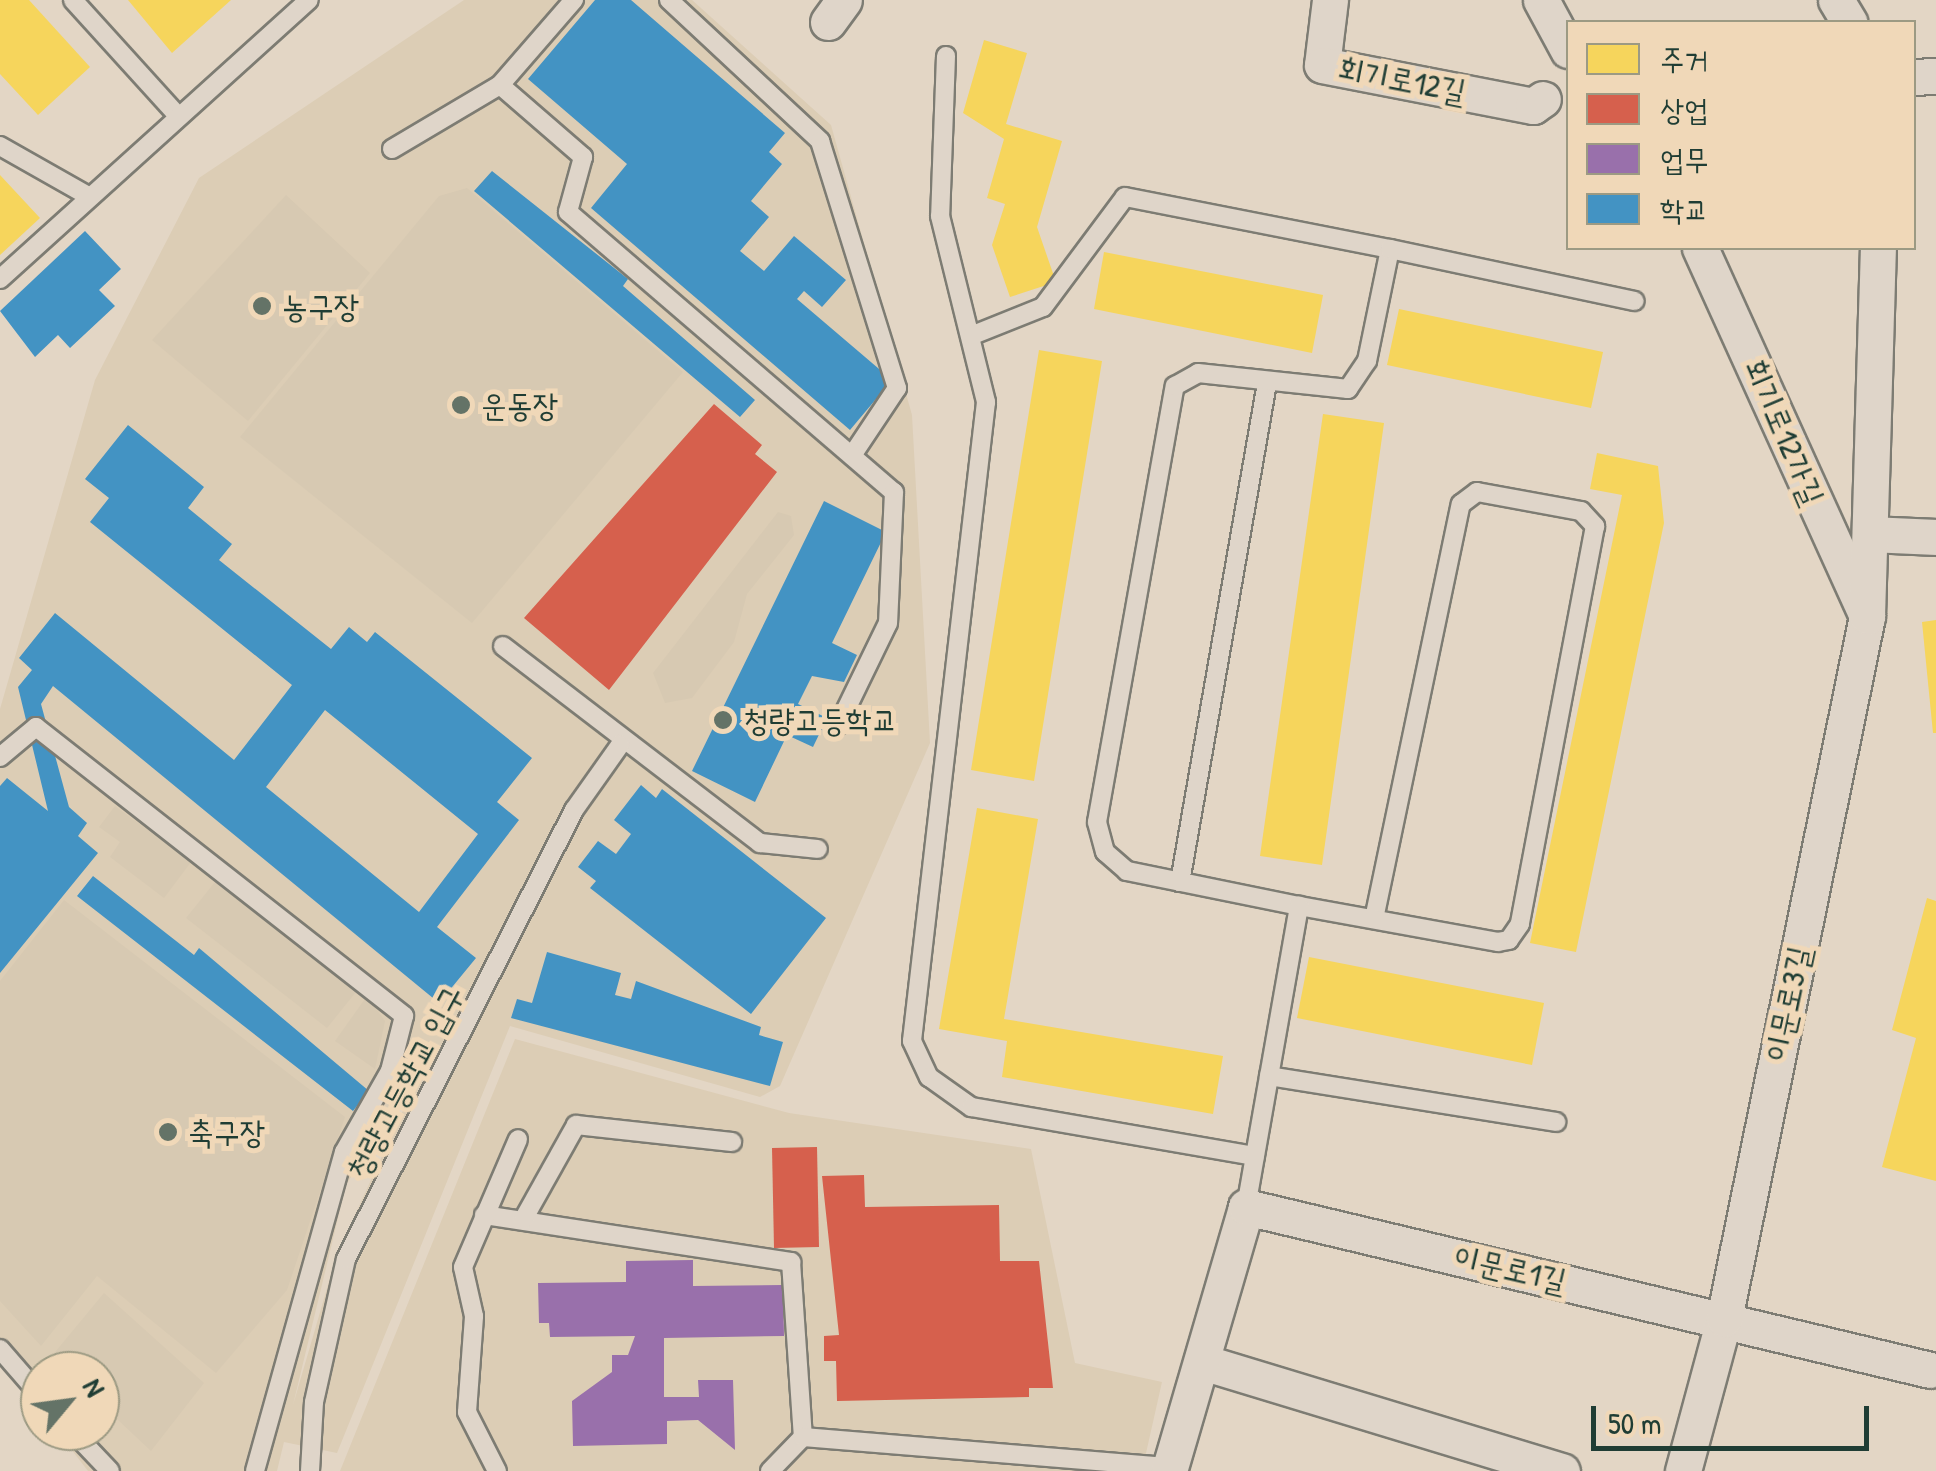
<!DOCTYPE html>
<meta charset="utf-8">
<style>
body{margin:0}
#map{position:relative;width:1936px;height:1471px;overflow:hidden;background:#e3d6c5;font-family:"Patrick Hand","Poor Story",sans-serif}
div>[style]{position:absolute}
.built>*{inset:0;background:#dccdb5}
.green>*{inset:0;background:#d7c9b2}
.homes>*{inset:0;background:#f6d55c}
.shops>*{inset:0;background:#d6604d}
.offices>*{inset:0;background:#9970ab}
.schools>*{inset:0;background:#4393c3}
.roads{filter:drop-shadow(2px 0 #7d7c73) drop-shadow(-2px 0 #7d7c73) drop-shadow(0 2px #7d7c73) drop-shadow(0 -2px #7d7c73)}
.service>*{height:18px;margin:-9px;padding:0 9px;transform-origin:9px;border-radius:9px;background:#dfd5c9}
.minor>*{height:35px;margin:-17.5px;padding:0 17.5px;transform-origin:17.5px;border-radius:17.5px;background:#dfd5c9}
.dots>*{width:28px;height:28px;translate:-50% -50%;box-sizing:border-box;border:5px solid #f0d8b8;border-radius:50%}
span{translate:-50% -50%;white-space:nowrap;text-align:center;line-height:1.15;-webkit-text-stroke:10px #f0d8b8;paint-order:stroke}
.street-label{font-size:32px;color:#1f3d34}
.poi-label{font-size:32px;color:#1f3d34}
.left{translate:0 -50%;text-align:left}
.legend{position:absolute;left:1566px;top:20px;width:350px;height:230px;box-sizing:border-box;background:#f0d8b8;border:2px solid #9c9a83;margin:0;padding:12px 18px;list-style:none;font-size:30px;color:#1f3d34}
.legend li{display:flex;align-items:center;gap:20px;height:50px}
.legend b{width:50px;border:2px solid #9c9a83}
.north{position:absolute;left:20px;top:1351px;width:100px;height:100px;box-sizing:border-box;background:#f0d8b8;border:2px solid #9c9a83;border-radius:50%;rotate:61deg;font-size:28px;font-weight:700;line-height:40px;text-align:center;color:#1f3d34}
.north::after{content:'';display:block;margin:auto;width:35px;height:45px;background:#647367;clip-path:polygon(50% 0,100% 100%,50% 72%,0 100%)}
.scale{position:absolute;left:1591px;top:1406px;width:278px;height:45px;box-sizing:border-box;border:5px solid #1f3d34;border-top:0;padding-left:12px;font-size:30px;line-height:35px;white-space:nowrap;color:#1f3d34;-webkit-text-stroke:8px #f0d8b8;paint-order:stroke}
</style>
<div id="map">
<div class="built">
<div style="clip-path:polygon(evenodd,464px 0,692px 0,831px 125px,912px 415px,930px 743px,780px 1086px,760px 1097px,510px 1026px,337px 1453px,284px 1442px,277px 1471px,88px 1471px,57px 1431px,100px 1431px,100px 1371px,40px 1371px,40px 1408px,0 1358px,0 709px,95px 380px,199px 178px,464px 0,434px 1043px,337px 1254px,293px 1405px,346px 1185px,434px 1043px)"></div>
<div style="clip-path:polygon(515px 1039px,789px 1113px,1031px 1149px,1075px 1363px,1162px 1382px,1142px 1471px,340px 1471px)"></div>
</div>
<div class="green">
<div style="clip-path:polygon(467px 188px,683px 372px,472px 623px,240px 437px,439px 196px)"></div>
<div style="clip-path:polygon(286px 195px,370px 273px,248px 421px,152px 340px)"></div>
<div style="clip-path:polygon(778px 512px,791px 516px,794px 535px,747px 594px,734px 642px,692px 698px,665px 703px,653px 673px)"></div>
<div style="clip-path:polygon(115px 806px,191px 862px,164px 898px,110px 857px,120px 842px,99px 827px)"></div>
<div style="clip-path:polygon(215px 882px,356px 992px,327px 1028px,186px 918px)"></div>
<div style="clip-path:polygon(64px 900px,345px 1117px,287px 1290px,216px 1373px,97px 1276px,41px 1346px,0 1301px,0 981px)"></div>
<div style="clip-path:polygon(367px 996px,385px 1021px,375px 1069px,335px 1041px)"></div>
<div style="clip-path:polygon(104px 1293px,204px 1383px,151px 1451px,100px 1403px,100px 1371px,65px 1371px,51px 1357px)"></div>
</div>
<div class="homes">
<div style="clip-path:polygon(0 0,29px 0,90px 67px,38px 115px,0 74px)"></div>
<div style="clip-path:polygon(128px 0,231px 0,172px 53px)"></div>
<div style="clip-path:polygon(984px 40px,1027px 53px,1006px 124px,1062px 141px,1037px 227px,1056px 282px,1010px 297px,992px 245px,1005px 204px,987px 198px,1004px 139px,963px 113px)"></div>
<div style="clip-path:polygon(0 175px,40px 218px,0 255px)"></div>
<div style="clip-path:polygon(1104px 252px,1323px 295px,1312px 353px,1094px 309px)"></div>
<div style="clip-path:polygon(1399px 309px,1603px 352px,1591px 408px,1387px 365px)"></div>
<div style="clip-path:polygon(1039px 350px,1102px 361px,1034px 781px,971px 770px)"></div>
<div style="clip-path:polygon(1323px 414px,1384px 423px,1322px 865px,1260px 856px)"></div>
<div style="clip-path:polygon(1597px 453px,1658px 466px,1664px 523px,1576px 952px,1530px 943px,1622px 495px,1590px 489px)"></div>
<div style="clip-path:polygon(1936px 620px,1936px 733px,1933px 733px,1922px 622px)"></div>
<div style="clip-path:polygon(977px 808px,1038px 819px,1004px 1019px,1223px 1056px,1213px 1114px,1002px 1077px,1007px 1041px,939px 1029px)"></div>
<div style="clip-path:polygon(1927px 898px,1936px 901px,1936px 1181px,1882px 1167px,1916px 1038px,1892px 1030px)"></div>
<div style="clip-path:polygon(1309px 957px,1544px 1003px,1532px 1065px,1297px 1018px)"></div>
</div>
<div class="shops">
<div style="clip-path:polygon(714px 404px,762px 445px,755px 454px,777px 472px,609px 690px,524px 618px)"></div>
<div style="clip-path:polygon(817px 1147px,819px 1247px,774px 1248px,772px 1148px)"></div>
<div style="clip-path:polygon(864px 1175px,865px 1207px,999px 1205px,1000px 1261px,1039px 1261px,1053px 1388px,1029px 1388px,1029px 1397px,837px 1401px,836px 1361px,824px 1361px,824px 1336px,839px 1335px,822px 1176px)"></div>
</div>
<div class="offices">
<div style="clip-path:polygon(693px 1260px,693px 1286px,783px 1285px,784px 1336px,664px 1338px,664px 1397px,699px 1397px,698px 1380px,733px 1380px,735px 1450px,698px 1420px,667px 1421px,667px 1444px,573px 1446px,572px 1401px,612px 1372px,612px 1355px,628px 1355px,635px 1336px,550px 1337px,549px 1323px,539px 1323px,538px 1283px,626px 1282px,626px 1261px)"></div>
</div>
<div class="schools">
<div style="clip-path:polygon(595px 0,631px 0,785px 133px,769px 152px,782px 164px,751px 201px,769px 217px,740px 251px,764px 271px,794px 236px,846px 280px,822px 307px,804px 291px,797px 299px,892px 380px,850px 430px,591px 208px,627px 164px,528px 79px)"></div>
<div style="clip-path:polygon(492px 171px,628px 279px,623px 286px,755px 400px,740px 417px,474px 191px)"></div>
<div style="clip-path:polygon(85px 231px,121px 269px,99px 290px,115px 306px,70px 348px,58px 335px,35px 357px,0 311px)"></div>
<div style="clip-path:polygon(evenodd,128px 425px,204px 487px,188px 508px,232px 544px,219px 560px,331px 649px,349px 627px,367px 642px,375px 632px,532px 758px,497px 802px,519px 820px,437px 927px,476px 958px,439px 1003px,53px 686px,41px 704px,69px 807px,87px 823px,78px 836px,98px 853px,0 973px,0 786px,7px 778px,48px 811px,18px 687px,32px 670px,19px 658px,55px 613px,234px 760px,292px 685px,90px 522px,109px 498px,85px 479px,128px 425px,325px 710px,478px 834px,419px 912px,266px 787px,325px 710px)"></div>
<div style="clip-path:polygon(824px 501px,886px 532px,832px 643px,857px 655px,844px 682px,812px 676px,798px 704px,827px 718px,813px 747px,787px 735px,755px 802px,692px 771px)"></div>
<div style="clip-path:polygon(641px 785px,656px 798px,662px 789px,826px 918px,751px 1014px,590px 888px,596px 881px,578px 867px,598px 841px,616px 854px,631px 834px,614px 820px)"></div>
<div style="clip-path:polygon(93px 876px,194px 955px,199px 948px,369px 1091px,353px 1111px,77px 896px)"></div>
<div style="clip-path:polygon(547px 952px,621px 973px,615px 995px,631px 999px,636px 981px,761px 1027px,759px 1035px,783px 1042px,770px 1086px,511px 1018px,517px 999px,532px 1003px)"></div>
</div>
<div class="roads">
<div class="service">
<div style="left:73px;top:0;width:156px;rotate:47.8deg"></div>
<div style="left:669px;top:0;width:207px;rotate:43deg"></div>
<div style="left:820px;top:141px;width:259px;rotate:72.7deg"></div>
<div style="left:897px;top:388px;width:79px;rotate:123.7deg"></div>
<div style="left:946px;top:56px;width:160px;rotate:92.1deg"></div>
<div style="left:940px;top:216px;width:192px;rotate:76.1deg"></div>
<div style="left:986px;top:402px;width:643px;rotate:96.61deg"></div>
<div style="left:912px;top:1041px;width:40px;rotate:65deg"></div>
<div style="left:929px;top:1077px;width:52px;rotate:35.5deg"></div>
<div style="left:971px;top:1107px;width:288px;rotate:9.8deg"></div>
<div style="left:500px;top:85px;width:110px;rotate:40.9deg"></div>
<div style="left:583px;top:157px;width:57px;rotate:105.3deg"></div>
<div style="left:568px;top:212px;width:430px;rotate:40.7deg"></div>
<div style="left:894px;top:492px;width:131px;rotate:92.6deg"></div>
<div style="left:888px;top:623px;width:114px;rotate:115.9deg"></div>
<div style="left:0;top:146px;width:103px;rotate:29.5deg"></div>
<div style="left:392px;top:149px;width:126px;rotate:-30.7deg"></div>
<div style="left:500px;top:85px;width:113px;rotate:-49deg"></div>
<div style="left:0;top:279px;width:416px;rotate:-42.1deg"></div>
<div style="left:973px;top:335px;width:75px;rotate:-21.8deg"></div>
<div style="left:1043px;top:307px;width:137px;rotate:-53.3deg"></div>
<div style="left:1125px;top:197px;width:270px;rotate:11.1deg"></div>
<div style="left:503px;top:646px;width:324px;rotate:37.5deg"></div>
<div style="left:760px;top:843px;width:58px;rotate:5.9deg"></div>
<div style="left:0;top:757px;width:47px;rotate:-39.8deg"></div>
<div style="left:36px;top:727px;width:468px;rotate:38.1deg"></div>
<div style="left:404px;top:1016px;width:57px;rotate:104.3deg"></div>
<div style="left:390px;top:1071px;width:93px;rotate:119.6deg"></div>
<div style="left:344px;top:1152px;width:331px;rotate:105.6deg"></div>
<div style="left:1180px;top:882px;width:507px;rotate:-80.11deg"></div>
<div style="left:1374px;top:919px;width:424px;rotate:-78.2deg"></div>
<div style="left:1461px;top:504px;width:20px;rotate:-37deg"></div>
<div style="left:1477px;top:492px;width:106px;rotate:10.4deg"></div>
<div style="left:1581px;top:511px;width:21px;rotate:47deg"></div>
<div style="left:1595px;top:526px;width:405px;rotate:100.7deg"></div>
<div style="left:1520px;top:924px;width:19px;rotate:125deg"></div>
<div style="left:1509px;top:940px;width:11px;rotate:170deg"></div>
<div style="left:1498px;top:942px;width:202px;rotate:-169.7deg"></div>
<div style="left:1299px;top:906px;width:176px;rotate:-168.5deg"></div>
<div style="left:1127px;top:871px;width:29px;rotate:-139deg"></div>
<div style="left:1105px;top:852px;width:31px;rotate:-105deg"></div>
<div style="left:1097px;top:822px;width:443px;rotate:-79.9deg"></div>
<div style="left:1175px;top:386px;width:26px;rotate:-29deg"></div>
<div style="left:1198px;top:373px;width:151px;rotate:6.1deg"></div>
<div style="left:1348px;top:389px;width:34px;rotate:-56deg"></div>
<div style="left:1367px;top:361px;width:114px;rotate:-78.4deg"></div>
<div style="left:1390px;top:249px;width:250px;rotate:12deg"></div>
<div style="left:1269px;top:1076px;width:291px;rotate:9.1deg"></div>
<div style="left:1246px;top:1207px;width:306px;rotate:-80deg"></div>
<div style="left:484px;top:1215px;width:311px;rotate:8.7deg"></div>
<div style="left:791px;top:1262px;width:175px;rotate:86.1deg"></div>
<div style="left:523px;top:1220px;width:109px;rotate:-60.8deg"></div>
<div style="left:576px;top:1125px;width:157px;rotate:6.2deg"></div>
<div style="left:0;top:1349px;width:61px;rotate:49deg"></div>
<div style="left:72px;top:1431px;width:55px;rotate:46.5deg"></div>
<div style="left:310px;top:1471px;width:69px;rotate:-86.7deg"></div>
<div style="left:314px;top:1402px;width:147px;rotate:-77.4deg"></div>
<div style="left:346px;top:1259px;width:504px;rotate:-63.08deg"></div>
<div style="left:574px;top:810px;width:80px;rotate:-54.7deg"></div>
<div style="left:497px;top:1471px;width:66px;rotate:-117deg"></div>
<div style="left:467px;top:1412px;width:96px;rotate:-85.8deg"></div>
<div style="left:474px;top:1316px;width:50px;rotate:-102.7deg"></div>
<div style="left:463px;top:1267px;width:139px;rotate:-66.7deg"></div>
<div style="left:770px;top:1471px;width:47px;rotate:-45.9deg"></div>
<div style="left:803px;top:1437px;width:368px;rotate:4.7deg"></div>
</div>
<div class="minor">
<div style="left:1330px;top:0;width:65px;rotate:97deg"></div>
<div style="left:1322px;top:65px;width:215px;rotate:11deg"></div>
<div style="left:1533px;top:106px;width:12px;rotate:-35deg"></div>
<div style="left:1541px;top:0;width:57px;rotate:61.6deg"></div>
<div style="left:1836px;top:0;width:26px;rotate:59deg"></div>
<div style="left:828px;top:22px;width:27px;rotate:-54deg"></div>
<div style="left:1914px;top:77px;width:22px;rotate:-3deg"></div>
<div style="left:1700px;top:248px;width:404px;rotate:65.6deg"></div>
<div style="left:1870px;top:534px;width:66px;rotate:2.6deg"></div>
<div style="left:1206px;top:1363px;width:372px;rotate:16.9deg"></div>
<div style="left:1169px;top:1471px;width:275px;rotate:-73.7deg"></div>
<div style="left:1246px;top:1207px;width:703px;rotate:13.4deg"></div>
<div style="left:1683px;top:1471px;width:157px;rotate:-74.9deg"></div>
<div style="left:1724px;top:1319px;width:717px;rotate:-78.5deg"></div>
<div style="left:1867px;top:616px;width:368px;rotate:-88.3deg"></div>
</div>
</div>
<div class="dots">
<div style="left:262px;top:306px;background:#647367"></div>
<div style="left:461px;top:405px;background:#647367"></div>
<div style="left:723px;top:720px;background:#647367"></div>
<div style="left:168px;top:1132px;background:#647367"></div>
</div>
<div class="street-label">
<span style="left:1402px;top:80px;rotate:11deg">회기로12길</span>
<span style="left:1784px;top:432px;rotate:67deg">회기로12가길</span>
<span style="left:1788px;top:1004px;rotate:-78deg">이문로3길</span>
<span style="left:405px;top:1082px;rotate:-62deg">청량고등학교 입구</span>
<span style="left:1510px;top:1269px;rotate:13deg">이문로1길</span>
</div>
<div class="poi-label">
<span class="left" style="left:282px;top:306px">농구장</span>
<span class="left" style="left:481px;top:405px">운동장</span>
<span class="left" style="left:743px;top:720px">청량고등학교</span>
<span class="left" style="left:188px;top:1132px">축구장</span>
</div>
<ul class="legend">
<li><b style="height:28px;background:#f6d55c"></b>주거</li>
<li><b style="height:28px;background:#d6604d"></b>상업</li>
<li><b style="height:28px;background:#9970ab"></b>업무</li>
<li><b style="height:28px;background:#4393c3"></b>학교</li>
</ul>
<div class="north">N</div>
<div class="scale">50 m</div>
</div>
